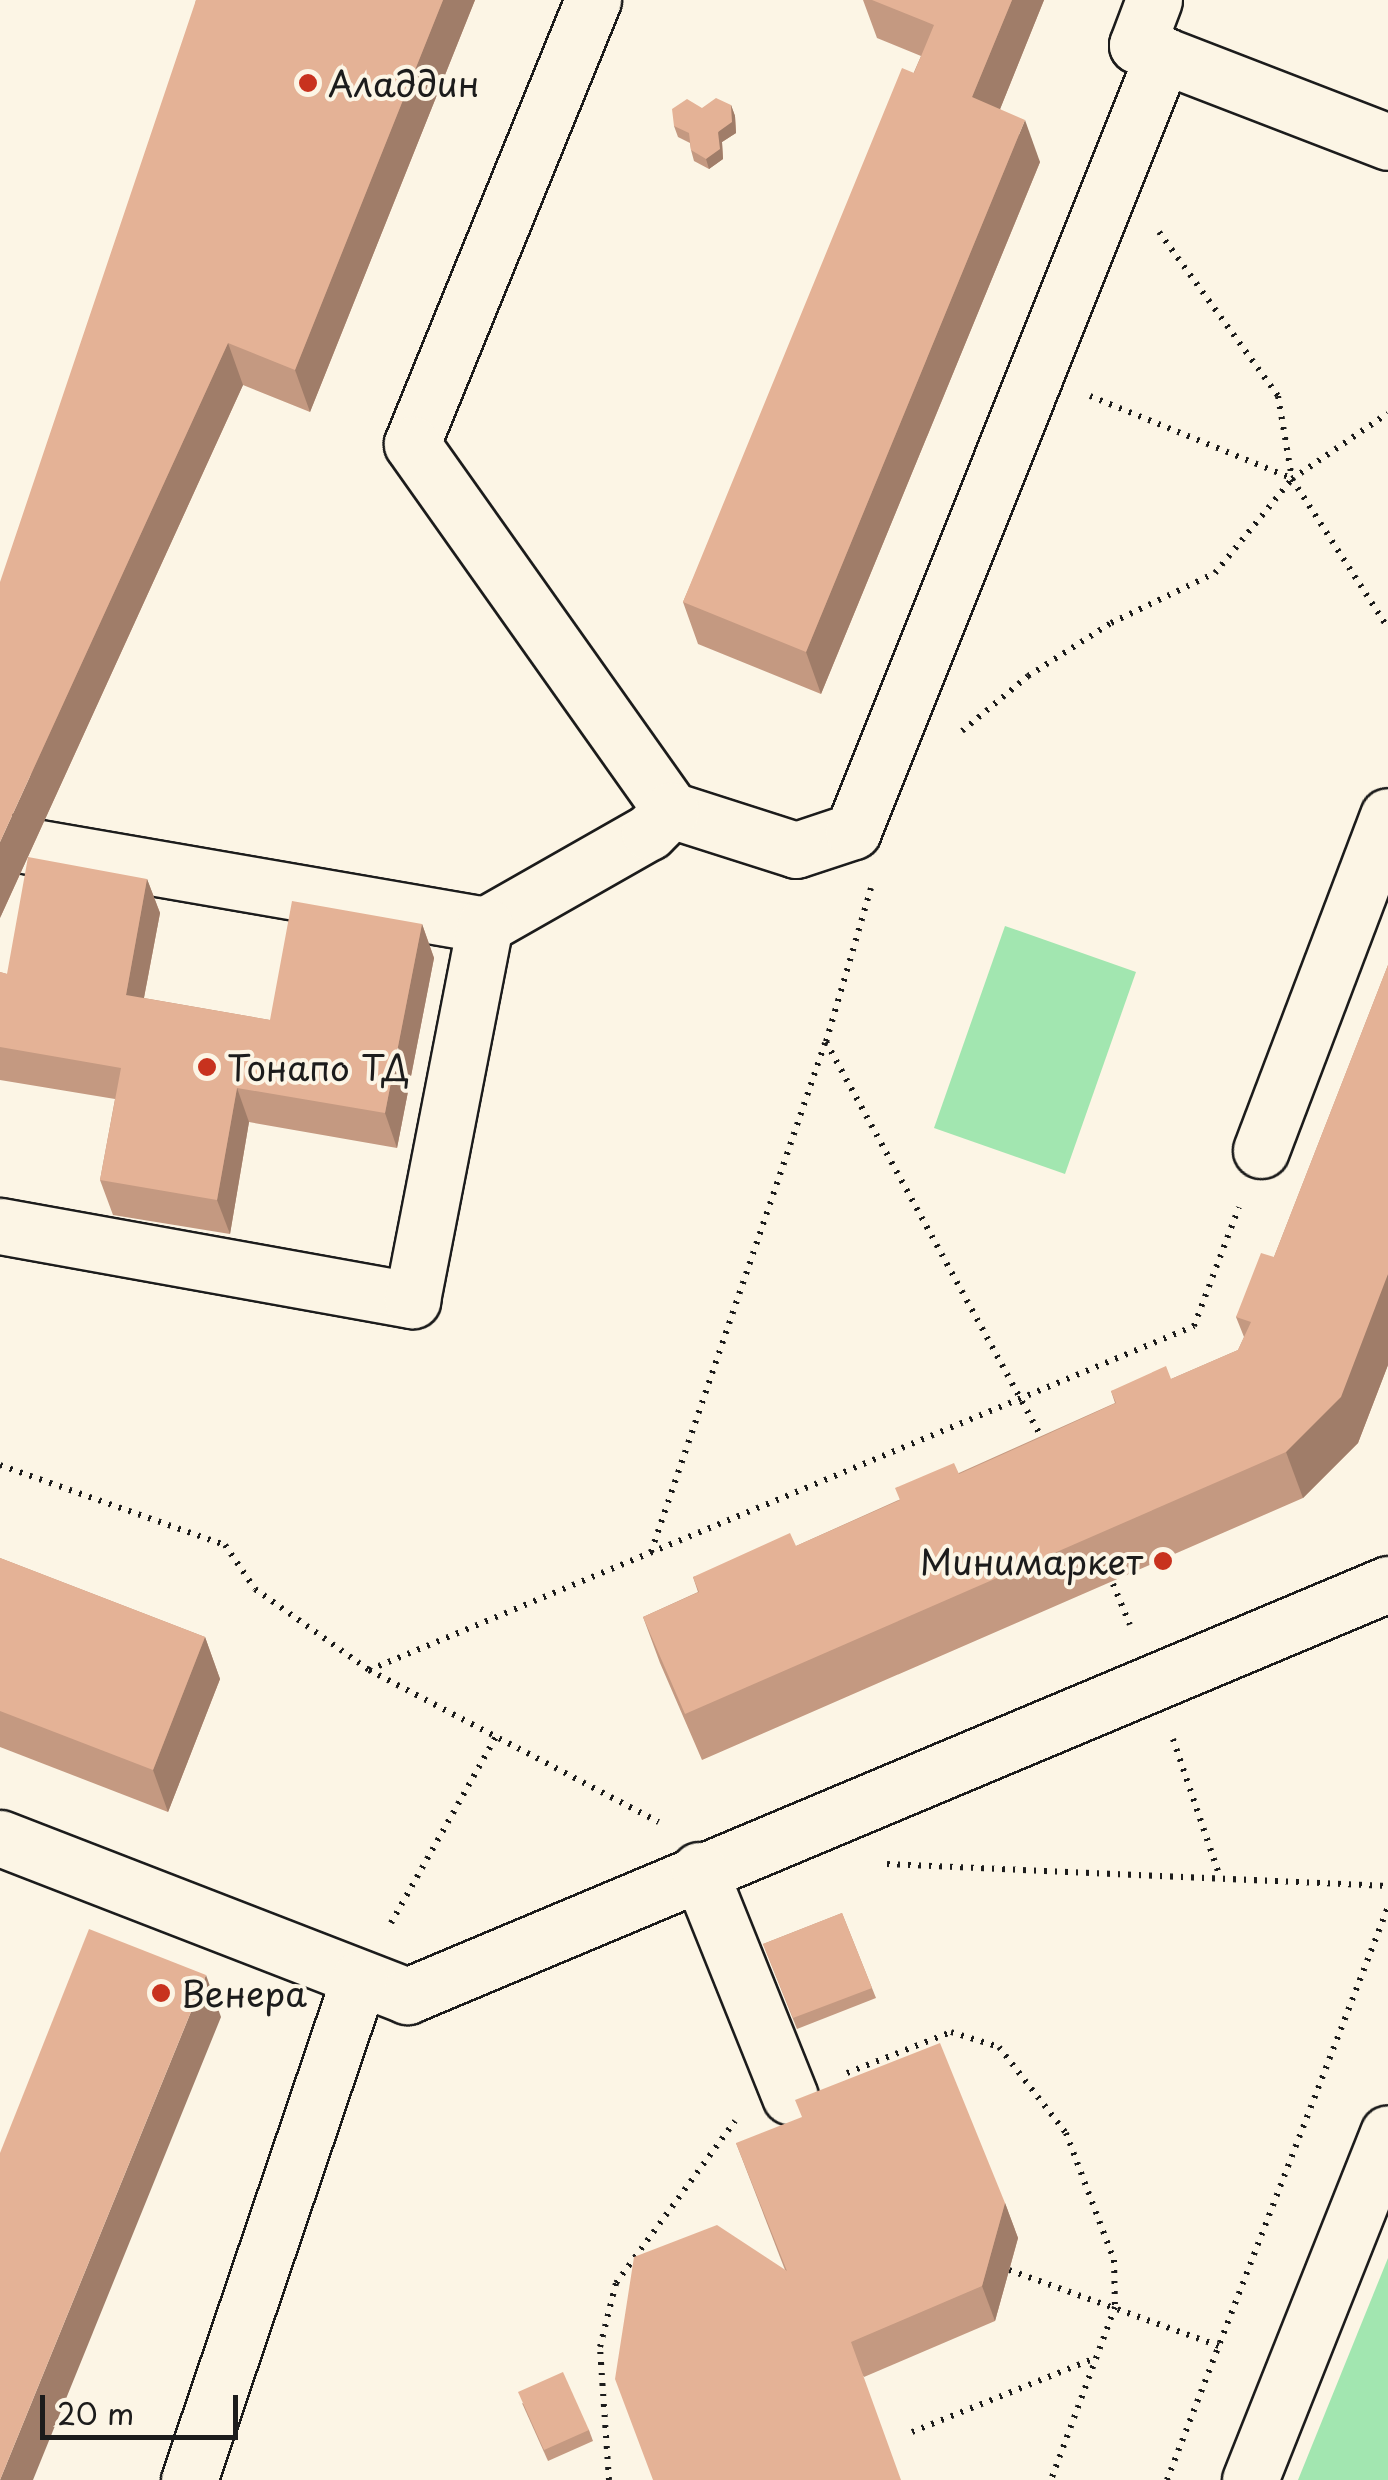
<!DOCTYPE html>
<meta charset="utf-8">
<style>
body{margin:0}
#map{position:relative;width:1388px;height:2480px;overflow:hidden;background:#fcf5e5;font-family:"Playpen Sans",sans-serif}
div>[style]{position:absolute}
.green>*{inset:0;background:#a2e6b0}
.path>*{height:6px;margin-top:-3px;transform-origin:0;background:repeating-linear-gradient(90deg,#1c1c1c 0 2.5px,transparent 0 10.5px)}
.roads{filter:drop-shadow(2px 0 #1c1c1c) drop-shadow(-2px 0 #1c1c1c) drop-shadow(0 2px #1c1c1c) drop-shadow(0 -2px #1c1c1c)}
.minor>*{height:55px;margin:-27.5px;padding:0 27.5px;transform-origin:27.5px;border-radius:27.5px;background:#fcf5e5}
.wall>*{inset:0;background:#c49981}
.shaded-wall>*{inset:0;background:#a07d69}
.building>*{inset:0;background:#e4b296}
.dots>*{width:28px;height:28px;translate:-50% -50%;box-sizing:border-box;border:5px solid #fcf5e5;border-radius:50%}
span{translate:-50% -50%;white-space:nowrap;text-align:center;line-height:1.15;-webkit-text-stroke:8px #fcf5e5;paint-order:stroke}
.poi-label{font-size:35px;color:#1c1c1c}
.left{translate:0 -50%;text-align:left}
.right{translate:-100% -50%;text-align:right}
.scale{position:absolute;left:40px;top:2395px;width:198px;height:45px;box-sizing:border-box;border:5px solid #1c1c1c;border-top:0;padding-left:12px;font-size:30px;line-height:35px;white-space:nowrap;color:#1c1c1c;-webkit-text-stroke:8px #fcf5e5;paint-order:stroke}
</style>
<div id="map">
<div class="green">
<div style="clip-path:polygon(1005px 926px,1136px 972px,1065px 1174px,934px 1128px)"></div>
<div style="clip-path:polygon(1388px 2258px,1388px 2480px,1298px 2480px)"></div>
</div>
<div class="path">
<div style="left:1159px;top:232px;width:203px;rotate:54deg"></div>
<div style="left:1278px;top:396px;width:84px;rotate:80.4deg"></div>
<div style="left:1292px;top:479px;width:177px;rotate:57.2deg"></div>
<div style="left:1090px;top:396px;width:217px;rotate:22.2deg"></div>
<div style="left:962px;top:731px;width:86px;rotate:-39.8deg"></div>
<div style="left:1028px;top:676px;width:98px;rotate:-32.6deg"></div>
<div style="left:1111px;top:623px;width:115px;rotate:-25.7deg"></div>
<div style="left:1215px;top:573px;width:122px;rotate:-50.7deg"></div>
<div style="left:1292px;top:479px;width:116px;rotate:-34.5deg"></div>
<div style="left:871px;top:888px;width:160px;rotate:106.3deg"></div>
<div style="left:826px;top:1042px;width:457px;rotate:61.4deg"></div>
<div style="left:0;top:1465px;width:239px;rotate:19.6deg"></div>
<div style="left:225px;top:1545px;width:53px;rotate:55.7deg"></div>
<div style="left:255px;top:1589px;width:140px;rotate:35.4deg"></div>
<div style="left:369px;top:1670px;width:327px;rotate:27.7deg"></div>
<div style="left:651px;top:1552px;width:538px;rotate:-71.13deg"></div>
<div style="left:1113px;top:1584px;width:44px;rotate:67.5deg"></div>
<div style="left:369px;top:1670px;width:894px;rotate:-22.63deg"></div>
<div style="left:1194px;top:1326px;width:127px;rotate:-69.3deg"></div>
<div style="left:1173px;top:1739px;width:146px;rotate:71.2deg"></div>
<div style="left:887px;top:1864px;width:501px;rotate:2.51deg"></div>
<div style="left:391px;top:1923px;width:214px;rotate:-60.6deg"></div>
<div style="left:847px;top:2073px;width:112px;rotate:-21.5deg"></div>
<div style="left:951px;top:2032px;width:50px;rotate:17.4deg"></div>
<div style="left:999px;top:2047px;width:109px;rotate:52.1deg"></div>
<div style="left:1066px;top:2133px;width:136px;rotate:69.3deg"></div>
<div style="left:1114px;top:2260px;width:47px;rotate:88.8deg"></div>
<div style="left:1115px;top:2307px;width:184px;rotate:110.3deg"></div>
<div style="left:1009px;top:2270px;width:223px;rotate:19.9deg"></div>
<div style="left:912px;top:2432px;width:197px;rotate:-22deg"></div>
<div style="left:609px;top:2480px;width:133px;rotate:-93.9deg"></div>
<div style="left:600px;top:2347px;width:66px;rotate:-76deg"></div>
<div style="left:616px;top:2283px;width:201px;rotate:-53.7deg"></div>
<div style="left:1167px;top:2480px;width:614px;rotate:-68.91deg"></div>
</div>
<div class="roads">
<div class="minor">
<div style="left:593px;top:0;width:479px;rotate:112.2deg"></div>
<div style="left:412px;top:444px;width:448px;rotate:54.7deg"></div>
<div style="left:671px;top:810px;width:131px;rotate:17.7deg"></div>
<div style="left:796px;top:850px;width:60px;rotate:-18.4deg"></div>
<div style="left:853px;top:831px;width:836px;rotate:-68.22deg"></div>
<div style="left:1154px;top:0;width:48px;rotate:110.7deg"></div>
<div style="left:1137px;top:45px;width:269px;rotate:21.1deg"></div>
<div style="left:0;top:841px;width:492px;rotate:9.8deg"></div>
<div style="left:485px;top:925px;width:189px;rotate:-29.6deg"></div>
<div style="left:649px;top:832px;width:31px;rotate:-45deg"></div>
<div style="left:1261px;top:1150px;width:357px;rotate:-69.2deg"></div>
<div style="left:0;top:1226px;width:419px;rotate:10.2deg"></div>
<div style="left:412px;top:1300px;width:382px;rotate:-79deg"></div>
<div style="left:0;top:1838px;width:437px;rotate:21.2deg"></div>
<div style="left:407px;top:1996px;width:1064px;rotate:-22.78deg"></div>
<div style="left:699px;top:1870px;width:244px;rotate:68.1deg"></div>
<div style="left:189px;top:2480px;width:529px;rotate:-71.26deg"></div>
<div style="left:1250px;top:2480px;width:373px;rotate:-68.3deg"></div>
</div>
</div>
<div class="wall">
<div style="clip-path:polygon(196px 0,475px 0,310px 412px,243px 385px,0 918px)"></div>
<div style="clip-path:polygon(863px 0,1044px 0,1000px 109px,1040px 162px,821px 694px,698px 644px,683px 602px,921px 56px,877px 38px)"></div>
<div style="clip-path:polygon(731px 105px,735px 116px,736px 133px,722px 142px,723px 159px,709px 169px,694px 161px,691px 150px,690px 143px,678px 137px,674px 126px,702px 108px)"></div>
<div style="clip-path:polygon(147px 879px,160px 913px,144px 998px,270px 1020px,422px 924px,434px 958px,397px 1148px,249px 1122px,230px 1234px,113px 1215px,100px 1180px,115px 1099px,0 1080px,0 972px,7px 974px)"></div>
<div style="clip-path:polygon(1388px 965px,1388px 1365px,1358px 1443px,1303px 1498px,702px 1760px,660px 1663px,643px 1617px,698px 1592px,693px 1577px,796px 1546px,1115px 1403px,1111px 1391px,1171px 1379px,1238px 1350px,1244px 1337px,1236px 1317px,1274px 1257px)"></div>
<div style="clip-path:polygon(0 1558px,205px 1637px,220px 1679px,168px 1812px,0 1747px)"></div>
<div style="clip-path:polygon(842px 1913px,876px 1998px,797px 2029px,763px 1944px)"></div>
<div style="clip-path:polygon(736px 2143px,1005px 2203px,1018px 2238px,995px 2321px,864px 2377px,785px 2270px)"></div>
<div style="clip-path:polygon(522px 2403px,589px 2430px,593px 2441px,548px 2461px)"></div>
</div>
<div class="shaded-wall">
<div style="clip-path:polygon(443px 0,475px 0,310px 412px,295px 370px)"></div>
<div style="clip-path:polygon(1012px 0,1044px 0,988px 139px,972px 97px)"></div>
<div style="clip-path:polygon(731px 105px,735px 116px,736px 133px,722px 142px,723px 159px,709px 169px,706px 159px)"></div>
<div style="clip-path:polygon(1025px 120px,1040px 162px,821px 694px,806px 652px)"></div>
<div style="clip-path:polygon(228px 343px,243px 385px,0 918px,0 842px)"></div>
<div style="clip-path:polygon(147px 879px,160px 913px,138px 1029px,126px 995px)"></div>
<div style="clip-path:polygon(422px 924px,434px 958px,397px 1148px,385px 1113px)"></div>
<div style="clip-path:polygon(237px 1088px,249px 1122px,230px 1234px,217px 1200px)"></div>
<div style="clip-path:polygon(1388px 1274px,1388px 1365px,1358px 1443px,1303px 1498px,1286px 1452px)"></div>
<div style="clip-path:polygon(205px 1637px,220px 1679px,168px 1812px,153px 1770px)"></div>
<div style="clip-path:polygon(206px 1975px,221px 2017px,33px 2480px,0 2480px)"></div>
<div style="clip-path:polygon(1005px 2203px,1018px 2238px,995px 2321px,982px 2286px)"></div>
</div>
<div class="building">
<div style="clip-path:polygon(196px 0,443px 0,295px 370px,228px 343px,0 842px,0 582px)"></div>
<div style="clip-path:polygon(872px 0,1012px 0,972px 97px,1025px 120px,806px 652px,683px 602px,902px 68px,914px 73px,934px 25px)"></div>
<div style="clip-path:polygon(716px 98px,731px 105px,732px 122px,718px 132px,720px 149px,706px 159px,691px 150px,689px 133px,674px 126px,672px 109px,687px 99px,702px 108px)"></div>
<div style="clip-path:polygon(28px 857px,147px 879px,126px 995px,270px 1020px,292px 901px,422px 924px,385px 1113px,237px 1088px,217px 1200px,100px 1180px,121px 1068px,0 1047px,0 972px,7px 974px)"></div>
<div style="clip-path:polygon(1388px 965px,1388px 1274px,1341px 1397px,1286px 1452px,685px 1714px,643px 1617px,699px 1592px,693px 1577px,790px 1533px,796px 1546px,900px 1500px,895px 1488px,954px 1463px,959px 1474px,1037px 1439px,1116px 1403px,1111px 1391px,1166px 1366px,1171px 1379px,1238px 1350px,1251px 1322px,1236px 1317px,1261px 1253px,1274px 1257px)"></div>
<div style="clip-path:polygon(0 1558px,205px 1637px,153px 1770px,0 1711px)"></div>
<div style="clip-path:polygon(842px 1913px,872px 1988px,793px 2018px,763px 1944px)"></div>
<div style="clip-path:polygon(89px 1929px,206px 1975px,0 2480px,0 2153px)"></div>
<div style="clip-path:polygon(940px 2043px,1005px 2203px,982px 2286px,851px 2342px,901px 2480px,653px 2480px,615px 2379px,634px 2257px,717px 2225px,787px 2271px,736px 2143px,802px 2117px,795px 2100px)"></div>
<div style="clip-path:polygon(563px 2372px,589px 2430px,544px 2450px,518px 2392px)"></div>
</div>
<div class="dots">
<div style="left:308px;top:83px;background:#c8321e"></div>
<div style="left:207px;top:1067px;background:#c8321e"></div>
<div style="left:1163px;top:1561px;background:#c8321e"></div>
<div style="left:161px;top:1993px;background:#c8321e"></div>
</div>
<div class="poi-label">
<span class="left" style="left:328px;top:83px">Аладдин</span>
<span class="left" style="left:227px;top:1067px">Тонапо ТД</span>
<span class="right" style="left:1143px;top:1561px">Минимаркет</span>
<span class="left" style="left:181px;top:1993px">Венера</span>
</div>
<div class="scale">20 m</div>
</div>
